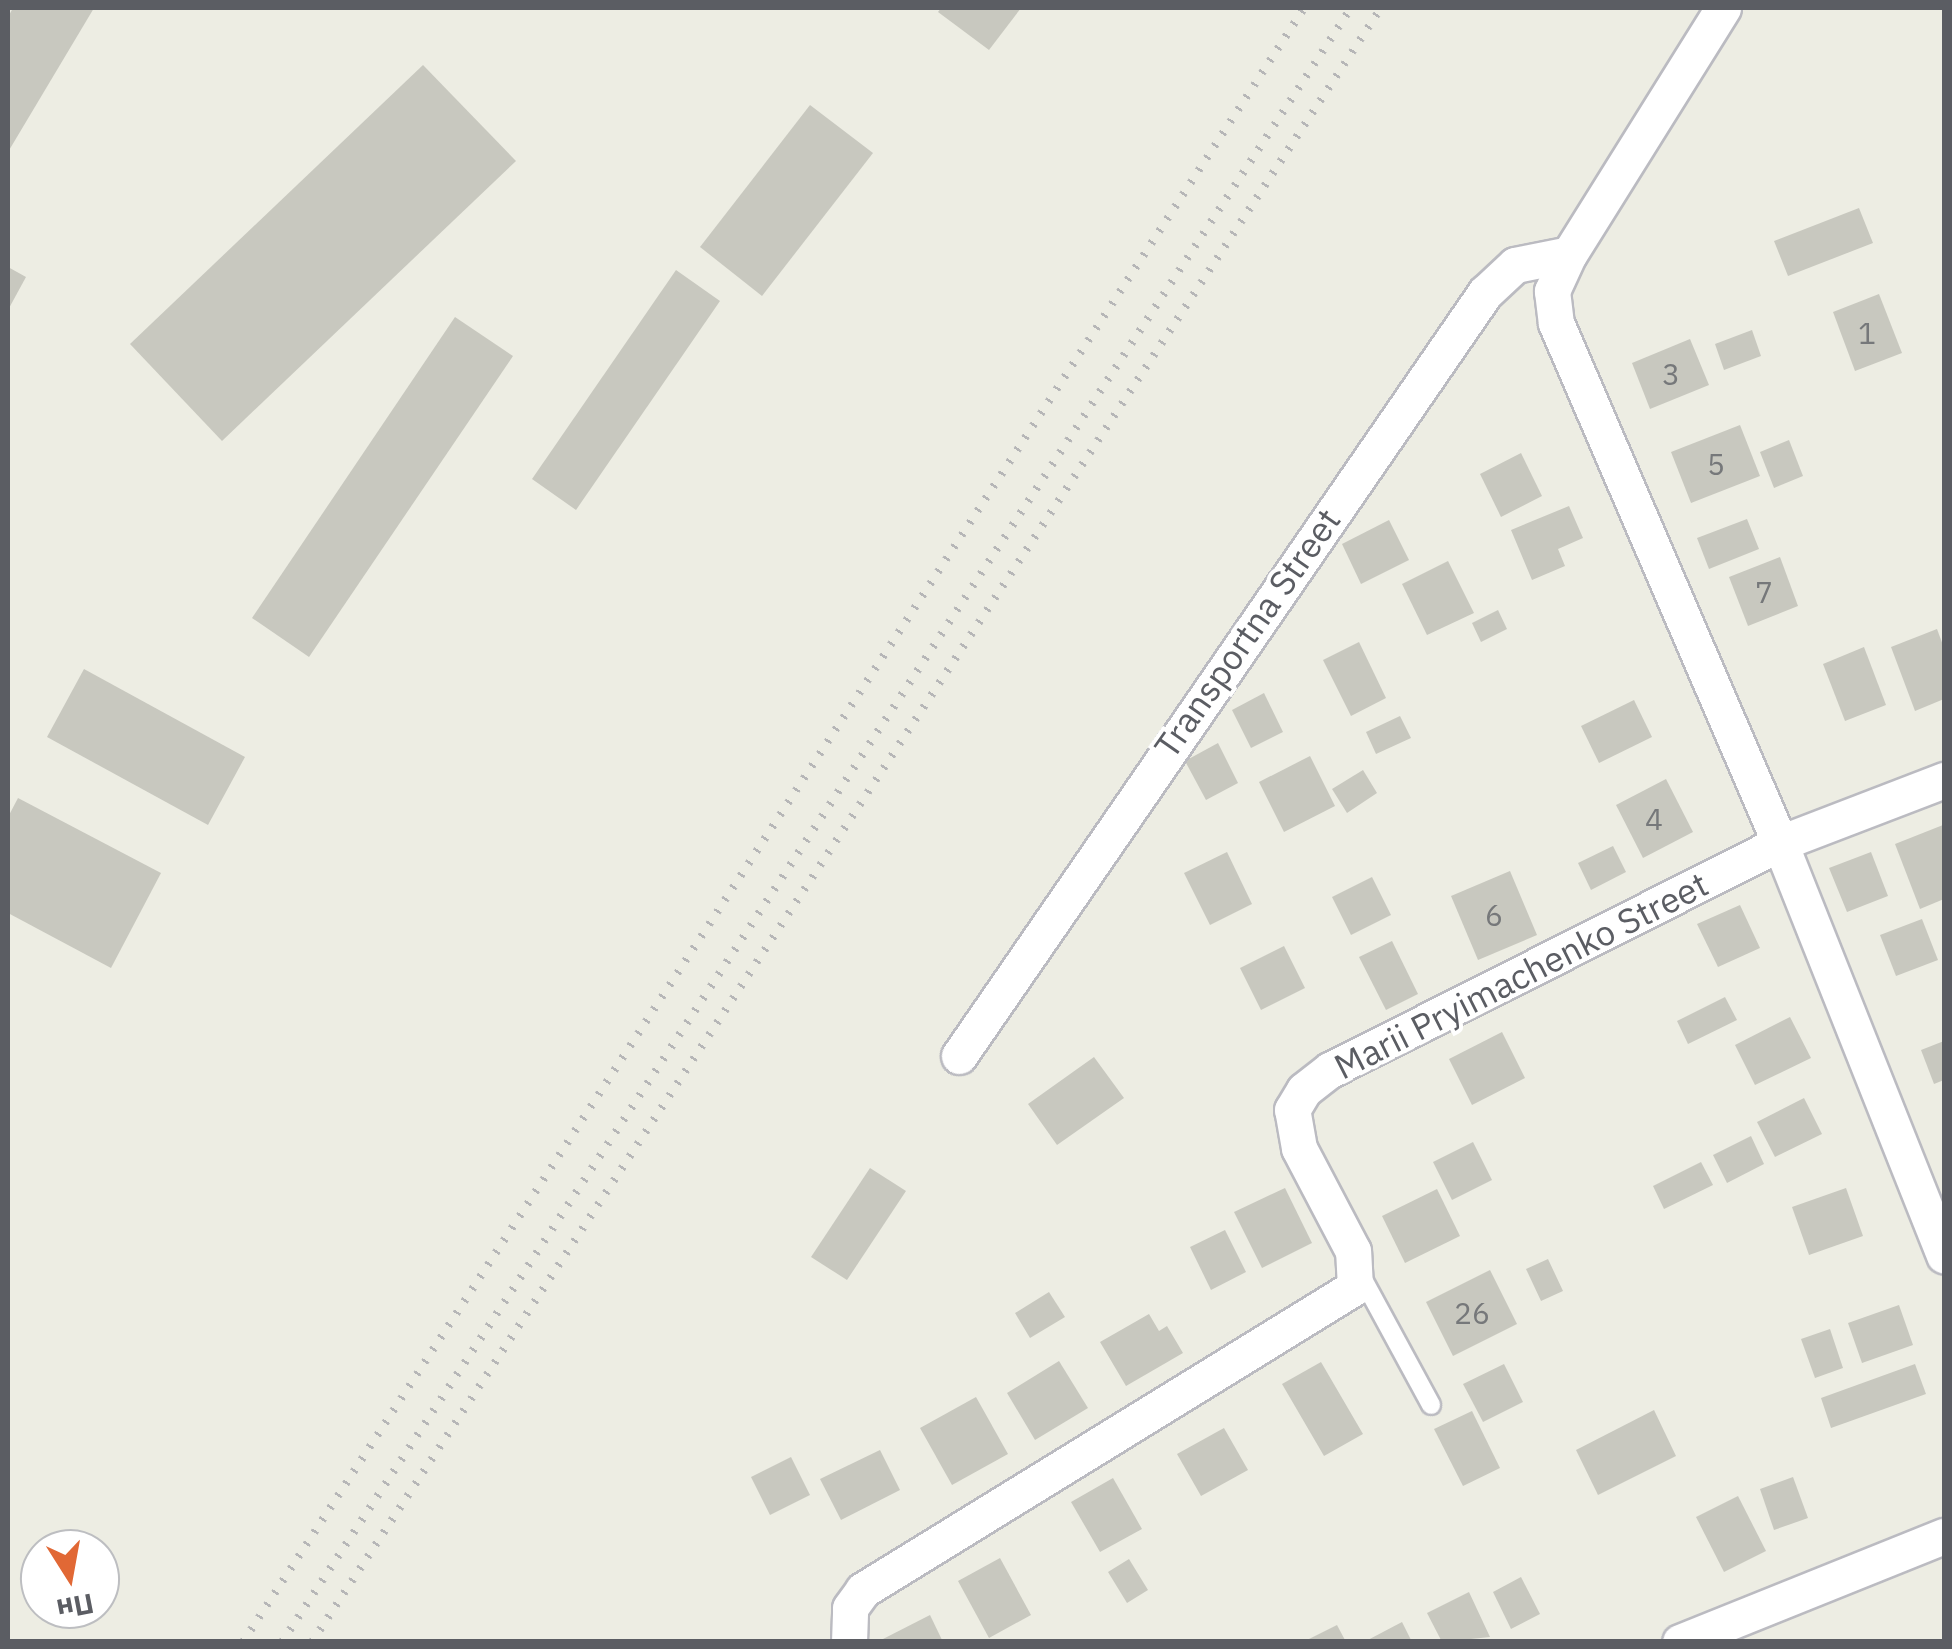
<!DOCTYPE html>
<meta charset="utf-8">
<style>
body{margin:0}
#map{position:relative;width:1952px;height:1649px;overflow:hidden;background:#edede3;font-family:"IBM Plex Sans",sans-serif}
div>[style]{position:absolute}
.building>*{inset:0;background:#c8c8bf}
.roads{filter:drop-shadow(2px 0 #bbbbc1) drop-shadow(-2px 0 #bbbbc1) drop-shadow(0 2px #bbbbc1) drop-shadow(0 -2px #bbbbc1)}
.service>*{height:18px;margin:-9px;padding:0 9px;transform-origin:9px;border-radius:9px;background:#fff}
.minor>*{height:35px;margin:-17.5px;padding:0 17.5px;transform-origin:17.5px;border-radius:17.5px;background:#fff}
.rail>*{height:8px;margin-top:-4px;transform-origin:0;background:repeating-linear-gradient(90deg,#b6b6b7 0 2.5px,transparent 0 14.5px)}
span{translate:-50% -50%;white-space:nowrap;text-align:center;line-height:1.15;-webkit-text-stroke:8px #fff;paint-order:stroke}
.number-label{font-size:30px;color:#76787a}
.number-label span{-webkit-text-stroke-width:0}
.street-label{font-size:35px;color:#5b5d63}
.frame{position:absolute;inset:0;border:10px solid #5b5d63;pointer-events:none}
.north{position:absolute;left:20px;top:1529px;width:100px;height:100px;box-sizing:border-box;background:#fff;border:2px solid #bdbec1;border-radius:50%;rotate:169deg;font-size:28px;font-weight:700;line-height:40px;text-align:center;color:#5b5d63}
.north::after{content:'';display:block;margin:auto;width:35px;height:45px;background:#e16835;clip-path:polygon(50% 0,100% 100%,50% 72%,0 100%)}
</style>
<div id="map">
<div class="building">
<div style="clip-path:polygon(13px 8px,94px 8px,8px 152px,8px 17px)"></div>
<div style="clip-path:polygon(941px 8px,1021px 8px,989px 50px,938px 12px)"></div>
<div style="clip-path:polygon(423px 65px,516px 161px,222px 441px,130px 344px)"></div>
<div style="clip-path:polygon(810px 105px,873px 153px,762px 296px,700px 247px)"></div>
<div style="clip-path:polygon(1859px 208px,1873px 243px,1788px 276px,1774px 241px)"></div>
<div style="clip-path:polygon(8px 267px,26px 277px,8px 310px)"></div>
<div style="clip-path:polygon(676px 270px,720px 301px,576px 510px,532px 479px)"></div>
<div style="clip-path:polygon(1879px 294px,1902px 353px,1855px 371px,1833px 312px)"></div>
<div style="clip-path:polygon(455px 317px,513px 356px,309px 657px,252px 618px)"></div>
<div style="clip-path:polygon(1752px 330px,1761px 356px,1724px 370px,1715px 344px)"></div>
<div style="clip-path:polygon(1690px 339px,1709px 385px,1650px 409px,1632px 363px)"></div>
<div style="clip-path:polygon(1740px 425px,1760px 476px,1691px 503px,1671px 452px)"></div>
<div style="clip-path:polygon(1789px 440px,1803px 476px,1774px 488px,1760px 452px)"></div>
<div style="clip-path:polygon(1521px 453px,1542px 496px,1501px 517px,1480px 474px)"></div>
<div style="clip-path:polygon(1569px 506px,1583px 538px,1558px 549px,1565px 566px,1532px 580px,1511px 530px)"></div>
<div style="clip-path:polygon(1747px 519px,1759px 549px,1709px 569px,1697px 538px)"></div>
<div style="clip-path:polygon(1389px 520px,1409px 560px,1361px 584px,1342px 544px)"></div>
<div style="clip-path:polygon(1780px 557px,1798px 606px,1748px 626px,1729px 577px)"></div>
<div style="clip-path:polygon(1448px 561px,1474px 613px,1427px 635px,1402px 584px)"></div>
<div style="clip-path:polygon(1498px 610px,1507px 629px,1481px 642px,1472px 623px)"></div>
<div style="clip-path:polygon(1937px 629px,1944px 648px,1944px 699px,1915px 711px,1891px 647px)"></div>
<div style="clip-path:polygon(1359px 642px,1386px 698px,1351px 716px,1323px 660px)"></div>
<div style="clip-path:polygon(1864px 647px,1886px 705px,1845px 721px,1823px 664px)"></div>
<div style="clip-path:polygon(84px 669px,245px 757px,208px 825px,47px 737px)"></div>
<div style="clip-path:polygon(1264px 693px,1283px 732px,1251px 748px,1232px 710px)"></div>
<div style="clip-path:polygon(1634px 700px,1652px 737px,1599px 763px,1581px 726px)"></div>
<div style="clip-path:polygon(1400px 716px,1411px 738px,1376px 754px,1366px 732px)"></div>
<div style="clip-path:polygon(1218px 743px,1238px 783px,1206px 800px,1185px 761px)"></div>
<div style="clip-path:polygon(1310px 756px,1335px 806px,1284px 832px,1259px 782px)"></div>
<div style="clip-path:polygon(1363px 770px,1377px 793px,1347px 813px,1332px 789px)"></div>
<div style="clip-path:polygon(1666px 779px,1693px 832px,1643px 858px,1616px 805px)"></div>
<div style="clip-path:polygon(18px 798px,161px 873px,111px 968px,8px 913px,8px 817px)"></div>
<div style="clip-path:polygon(1943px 825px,1944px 899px,1920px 909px,1895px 844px)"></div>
<div style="clip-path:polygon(1613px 846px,1626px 872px,1591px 890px,1578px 863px)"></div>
<div style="clip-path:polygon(1227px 852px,1252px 904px,1210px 925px,1184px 873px)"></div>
<div style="clip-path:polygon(1871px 852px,1888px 896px,1847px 912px,1829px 868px)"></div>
<div style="clip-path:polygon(1510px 871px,1537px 935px,1478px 960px,1451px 896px)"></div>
<div style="clip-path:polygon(1372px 877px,1391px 915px,1351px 935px,1332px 897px)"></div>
<div style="clip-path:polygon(1740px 905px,1760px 948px,1718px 967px,1697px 924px)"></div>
<div style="clip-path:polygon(1922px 919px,1938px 960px,1896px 976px,1880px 935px)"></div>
<div style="clip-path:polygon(1392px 941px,1418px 994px,1386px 1010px,1359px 957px)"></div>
<div style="clip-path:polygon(1284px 946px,1305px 988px,1261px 1010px,1240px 968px)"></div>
<div style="clip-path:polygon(1725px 997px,1737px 1020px,1688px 1044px,1677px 1021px)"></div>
<div style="clip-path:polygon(1790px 1017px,1811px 1058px,1755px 1085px,1735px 1045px)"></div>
<div style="clip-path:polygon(1502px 1032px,1525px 1078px,1472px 1105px,1449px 1059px)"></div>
<div style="clip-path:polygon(1944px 1041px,1944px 1080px,1934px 1084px,1921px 1050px)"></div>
<div style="clip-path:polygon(1094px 1057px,1124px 1098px,1057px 1145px,1028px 1104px)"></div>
<div style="clip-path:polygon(1804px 1098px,1822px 1134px,1775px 1157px,1757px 1122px)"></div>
<div style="clip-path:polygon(1751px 1136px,1764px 1164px,1727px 1183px,1713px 1155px)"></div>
<div style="clip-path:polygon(1473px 1142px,1492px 1180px,1452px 1200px,1433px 1162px)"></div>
<div style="clip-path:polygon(1701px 1162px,1713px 1185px,1664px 1209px,1653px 1186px)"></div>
<div style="clip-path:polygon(870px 1168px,906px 1191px,847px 1280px,811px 1257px)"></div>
<div style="clip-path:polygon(1285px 1188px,1312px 1243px,1262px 1268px,1234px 1212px)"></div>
<div style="clip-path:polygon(1846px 1188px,1863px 1236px,1809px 1255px,1792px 1207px)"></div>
<div style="clip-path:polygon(1437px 1189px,1460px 1236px,1405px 1263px,1382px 1216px)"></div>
<div style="clip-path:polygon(1225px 1230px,1246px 1272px,1211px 1290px,1190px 1247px)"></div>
<div style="clip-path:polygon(1548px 1259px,1563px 1291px,1541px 1301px,1526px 1269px)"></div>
<div style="clip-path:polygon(1490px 1270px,1517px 1324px,1453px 1356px,1426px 1302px)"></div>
<div style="clip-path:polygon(1049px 1292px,1065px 1317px,1030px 1338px,1015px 1313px)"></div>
<div style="clip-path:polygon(1899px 1305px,1913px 1345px,1862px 1363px,1848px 1323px)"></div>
<div style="clip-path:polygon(1149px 1314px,1159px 1331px,1167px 1326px,1183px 1353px,1126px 1386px,1100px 1342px)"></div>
<div style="clip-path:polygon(1830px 1329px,1843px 1368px,1815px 1378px,1801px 1339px)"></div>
<div style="clip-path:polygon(1059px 1361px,1088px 1408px,1035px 1440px,1007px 1393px)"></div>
<div style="clip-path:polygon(1321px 1362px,1363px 1434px,1324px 1456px,1282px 1384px)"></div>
<div style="clip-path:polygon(1504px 1364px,1523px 1402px,1483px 1422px,1463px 1384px)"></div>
<div style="clip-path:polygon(1915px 1364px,1926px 1394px,1831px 1428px,1821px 1398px)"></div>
<div style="clip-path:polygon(976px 1397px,1008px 1454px,952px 1485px,920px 1428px)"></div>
<div style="clip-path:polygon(1654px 1410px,1676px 1456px,1598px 1495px,1576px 1450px)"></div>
<div style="clip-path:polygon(1472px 1411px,1500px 1468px,1463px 1486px,1434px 1429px)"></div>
<div style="clip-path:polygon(1224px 1428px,1248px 1470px,1201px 1496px,1177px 1454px)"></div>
<div style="clip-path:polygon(880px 1450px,900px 1490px,841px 1520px,820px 1479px)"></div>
<div style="clip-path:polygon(791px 1457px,810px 1495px,770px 1515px,751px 1477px)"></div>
<div style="clip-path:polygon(1793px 1477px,1808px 1518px,1774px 1530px,1760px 1489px)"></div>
<div style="clip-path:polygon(1113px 1478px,1142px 1529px,1100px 1552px,1071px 1502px)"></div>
<div style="clip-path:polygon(1738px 1496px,1766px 1551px,1724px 1572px,1696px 1517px)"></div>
<div style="clip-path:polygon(1000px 1558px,1031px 1615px,989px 1638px,958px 1581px)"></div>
<div style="clip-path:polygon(1129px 1559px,1148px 1590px,1127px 1603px,1108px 1572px)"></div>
<div style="clip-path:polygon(1521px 1577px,1540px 1614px,1511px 1629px,1493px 1592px)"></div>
<div style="clip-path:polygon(1469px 1592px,1490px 1637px,1442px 1642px,1427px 1613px)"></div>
<div style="clip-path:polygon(930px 1615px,943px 1642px,884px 1642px,883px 1639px)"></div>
<div style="clip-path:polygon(1402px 1622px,1412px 1642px,1364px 1642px)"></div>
<div style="clip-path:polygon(1337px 1625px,1346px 1642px,1303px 1642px)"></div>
</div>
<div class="roads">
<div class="service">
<div style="left:1360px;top:1274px;width:149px;rotate:61.5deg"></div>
</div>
<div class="minor">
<div style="left:1723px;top:8px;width:290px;rotate:122deg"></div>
<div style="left:1569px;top:254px;width:41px;rotate:114.7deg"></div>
<div style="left:1552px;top:291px;width:32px;rotate:83deg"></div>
<div style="left:1556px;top:323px;width:566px;rotate:66.7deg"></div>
<div style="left:1780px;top:843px;width:176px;rotate:-21deg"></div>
<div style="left:959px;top:1056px;width:927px;rotate:-55.42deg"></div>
<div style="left:1485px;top:293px;width:41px;rotate:-43deg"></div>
<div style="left:1515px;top:265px;width:55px;rotate:-11.5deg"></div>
<div style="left:849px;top:1642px;width:34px;rotate:-88deg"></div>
<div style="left:850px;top:1608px;width:22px;rotate:-54deg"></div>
<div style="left:863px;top:1590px;width:578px;rotate:-31.63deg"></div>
<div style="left:1355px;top:1287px;width:36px;rotate:-93deg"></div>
<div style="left:1353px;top:1251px;width:116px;rotate:-117.7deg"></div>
<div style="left:1299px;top:1148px;width:39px;rotate:-100deg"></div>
<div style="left:1292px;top:1110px;width:23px;rotate:-59deg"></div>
<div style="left:1304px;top:1090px;width:33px;rotate:-38deg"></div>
<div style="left:1330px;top:1070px;width:504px;rotate:-26.77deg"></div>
<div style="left:1780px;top:843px;width:444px;rotate:68.3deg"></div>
<div style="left:1680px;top:1642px;width:284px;rotate:-21.9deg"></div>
</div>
</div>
<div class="rail">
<div style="left:243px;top:1642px;width:1948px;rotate:-57deg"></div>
<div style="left:282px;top:1642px;width:1953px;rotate:-56.81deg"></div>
<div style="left:312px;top:1642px;width:1953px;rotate:-56.81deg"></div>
</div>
<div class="number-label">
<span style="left:1867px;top:333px">1</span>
<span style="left:1671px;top:374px">3</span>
<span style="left:1716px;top:464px">5</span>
<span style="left:1764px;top:592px">7</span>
<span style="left:1654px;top:819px">4</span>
<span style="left:1494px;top:915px">6</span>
<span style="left:1472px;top:1313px">26</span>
</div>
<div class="street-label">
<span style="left:1247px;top:633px;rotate:-55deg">Transportna Street</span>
<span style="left:1521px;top:975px;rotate:-27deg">Marii Pryimachenko Street</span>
</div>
<div class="frame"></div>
<div class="north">Пн</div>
</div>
